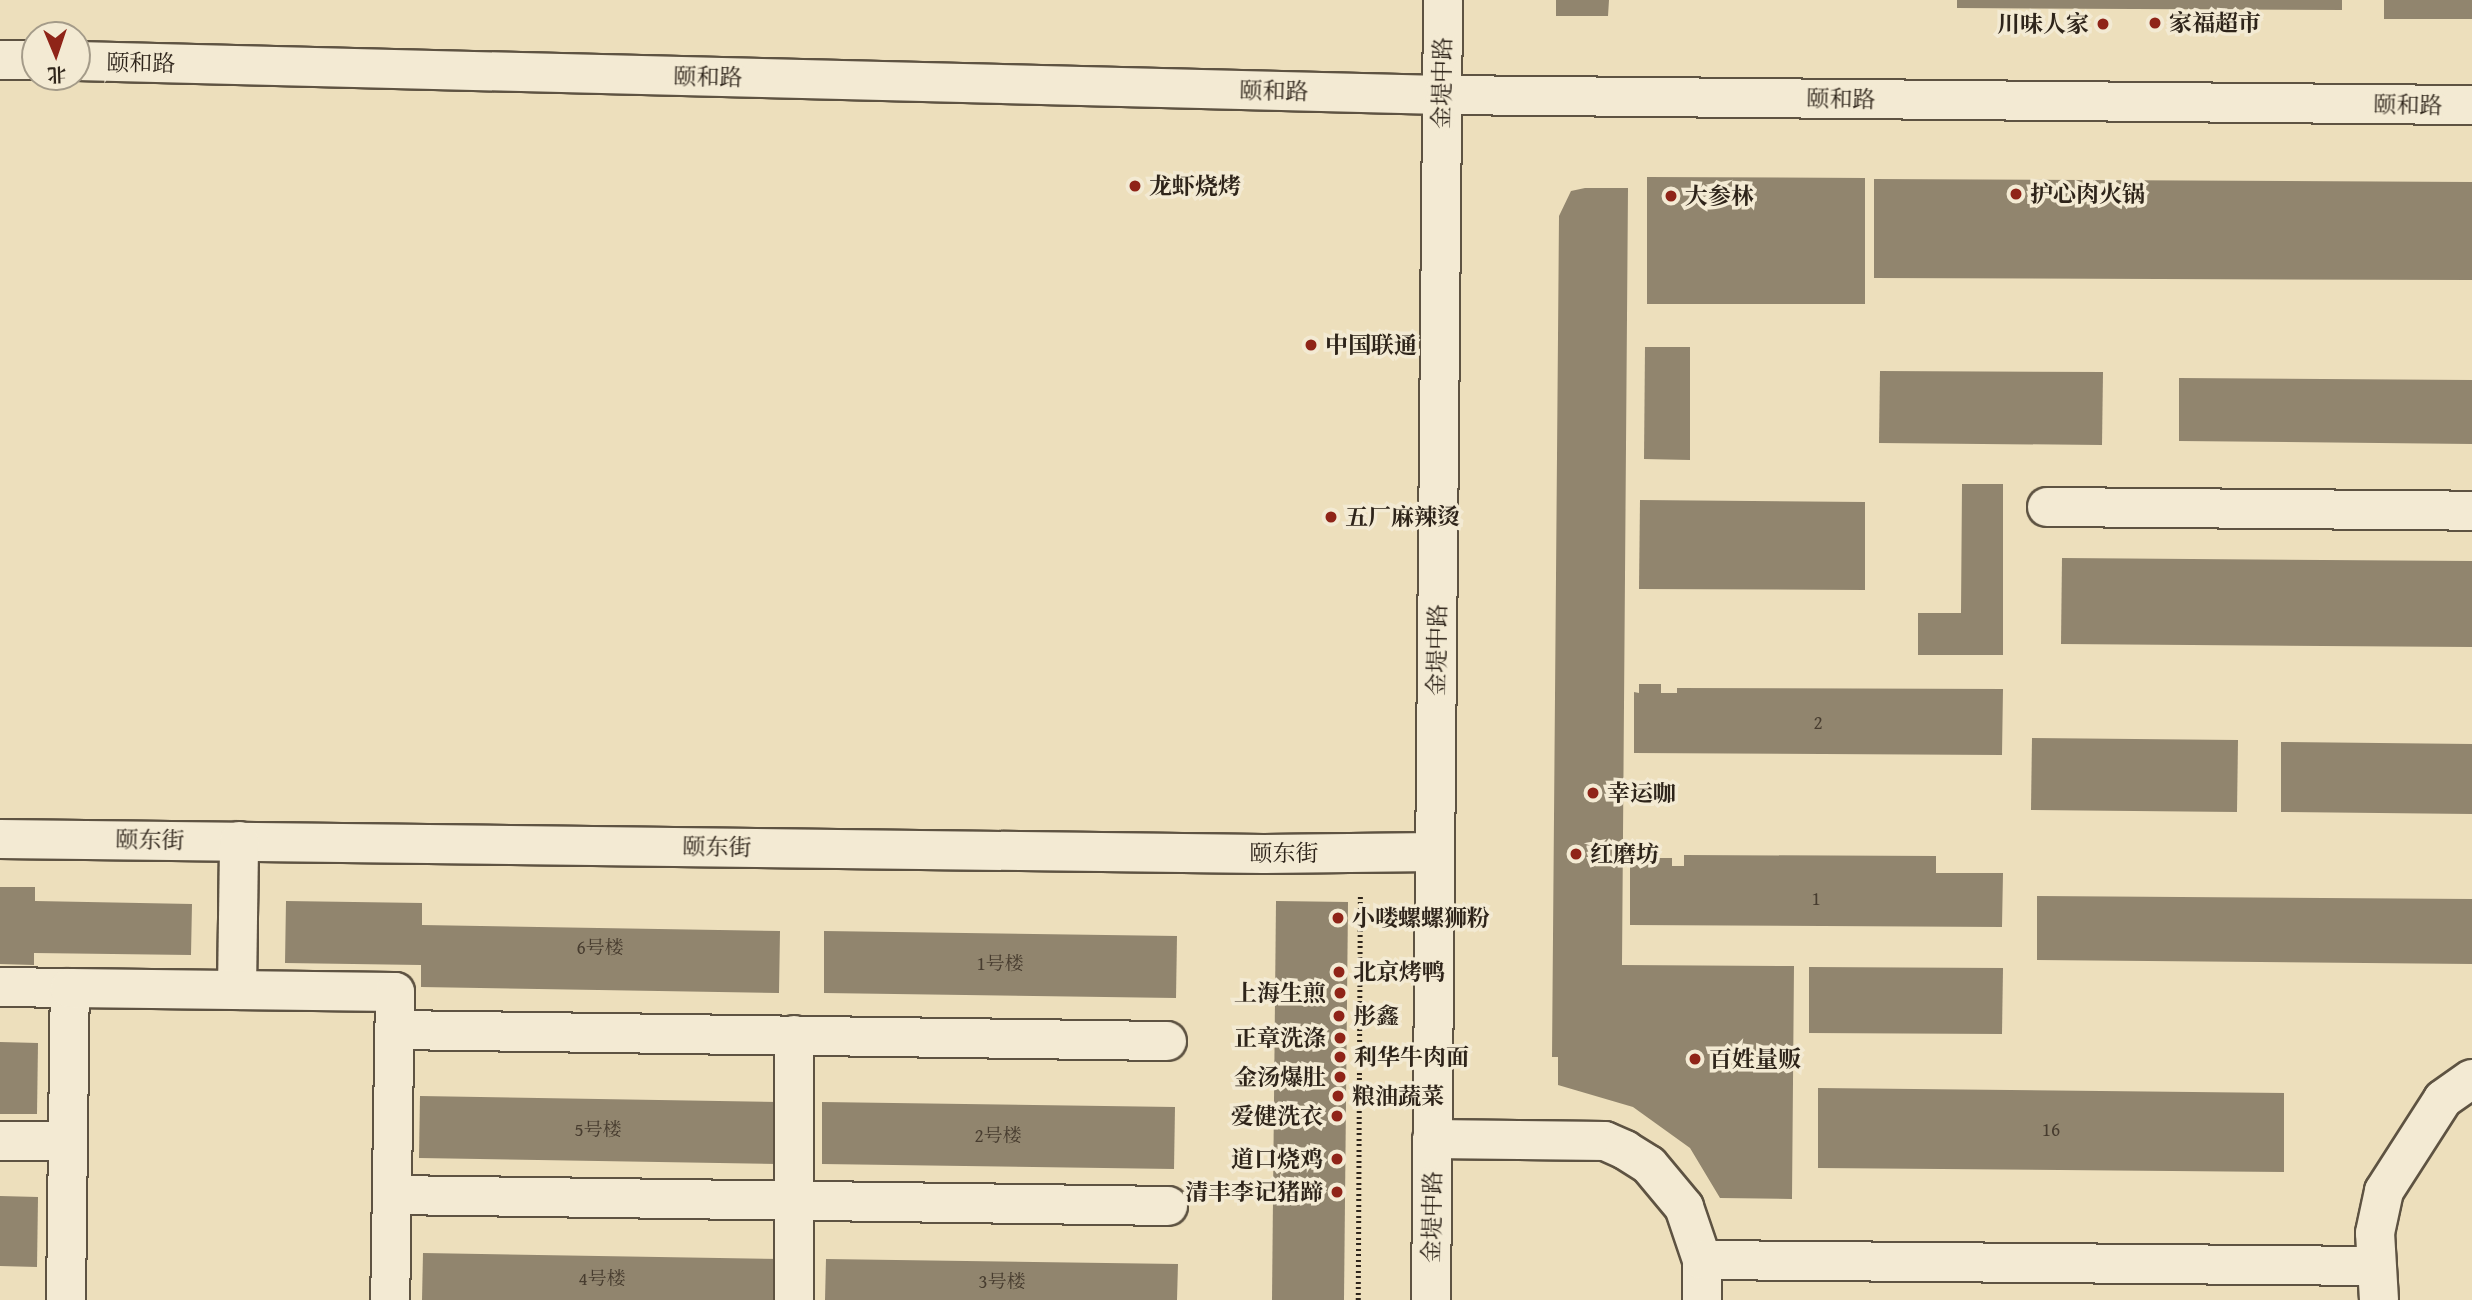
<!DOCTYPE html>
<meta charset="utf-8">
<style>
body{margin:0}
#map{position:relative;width:2472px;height:1300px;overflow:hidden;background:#eddfbc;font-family:"Gentium Book Plus","Noto Serif SC",serif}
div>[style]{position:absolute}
.building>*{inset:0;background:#91856e}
.path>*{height:4.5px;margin-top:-2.25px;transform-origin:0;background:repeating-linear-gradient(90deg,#2e241a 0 2px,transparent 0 5.5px)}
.roads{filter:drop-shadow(2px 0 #5e5342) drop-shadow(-2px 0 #5e5342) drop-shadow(0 2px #5e5342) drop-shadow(0 -2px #5e5342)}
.minor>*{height:38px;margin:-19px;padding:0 19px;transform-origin:19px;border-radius:19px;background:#f3ead3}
.dots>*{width:19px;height:19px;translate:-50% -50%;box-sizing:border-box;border:4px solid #f3ead3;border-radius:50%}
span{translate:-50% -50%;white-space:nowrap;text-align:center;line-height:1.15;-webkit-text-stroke:7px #f3ead3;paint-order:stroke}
.number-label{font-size:19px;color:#473c2f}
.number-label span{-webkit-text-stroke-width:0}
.poi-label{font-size:23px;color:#2e241a;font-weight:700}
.left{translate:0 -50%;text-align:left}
.right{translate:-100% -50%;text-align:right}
.street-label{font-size:23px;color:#2e241a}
.north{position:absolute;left:21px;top:21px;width:70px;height:70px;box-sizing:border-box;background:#f3ead3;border:2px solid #a49b89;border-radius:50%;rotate:178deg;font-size:19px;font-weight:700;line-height:28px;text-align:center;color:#2e241a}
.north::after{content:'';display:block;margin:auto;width:24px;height:32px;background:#8f2418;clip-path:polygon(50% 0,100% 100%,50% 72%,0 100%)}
</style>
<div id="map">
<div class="building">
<div style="clip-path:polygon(1556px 0,1609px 0,1608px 16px,1556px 16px)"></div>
<div style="clip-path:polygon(1957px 0,2342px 0,2342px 10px,1957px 8px)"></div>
<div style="clip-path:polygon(2384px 0,2472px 0,2472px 19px,2384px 19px)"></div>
<div style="clip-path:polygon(1647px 177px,1865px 178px,1865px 304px,1647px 304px)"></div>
<div style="clip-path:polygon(1874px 179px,2472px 182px,2472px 280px,1874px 278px)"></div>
<div style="clip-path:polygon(1585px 188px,1628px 188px,1622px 965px,1794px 966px,1792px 1199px,1720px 1198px,1690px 1148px,1633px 1107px,1558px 1085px,1558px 1057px,1552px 1057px,1559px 216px,1571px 191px)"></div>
<div style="clip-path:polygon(1645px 347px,1690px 347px,1690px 460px,1644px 459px)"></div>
<div style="clip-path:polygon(1880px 371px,2103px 372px,2102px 445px,1879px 443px)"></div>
<div style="clip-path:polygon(2179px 378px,2472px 380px,2472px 444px,2179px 441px)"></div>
<div style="clip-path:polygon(1962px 484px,2003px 484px,2003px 655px,1918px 655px,1918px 613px,1961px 613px)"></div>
<div style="clip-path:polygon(1640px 500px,1865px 502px,1865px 590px,1639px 589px)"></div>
<div style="clip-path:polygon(2062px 558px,2472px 561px,2472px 647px,2061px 644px)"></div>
<div style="clip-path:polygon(1639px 684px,1661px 684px,1661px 693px,1677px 693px,1677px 688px,2003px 689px,2002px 755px,1634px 753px,1634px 692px,1639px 693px)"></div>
<div style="clip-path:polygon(2032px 738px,2238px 740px,2237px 812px,2031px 810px)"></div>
<div style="clip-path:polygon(2281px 742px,2472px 744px,2472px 814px,2281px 812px)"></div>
<div style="clip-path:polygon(1684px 855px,1936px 856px,1936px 873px,2003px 873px,2002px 927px,1630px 925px,1630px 858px,1672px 858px,1672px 866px,1684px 866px)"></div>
<div style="clip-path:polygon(0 887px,35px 887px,35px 901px,192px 904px,191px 955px,34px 953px,34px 965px,0 964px)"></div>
<div style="clip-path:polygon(2037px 896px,2472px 899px,2472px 964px,2037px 960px)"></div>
<div style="clip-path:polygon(286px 901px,422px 903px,422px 925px,780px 931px,779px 993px,421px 987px,421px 965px,285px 963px)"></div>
<div style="clip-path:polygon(1276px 901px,1348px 902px,1344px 1300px,1272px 1300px)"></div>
<div style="clip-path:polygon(824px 931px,1177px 936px,1176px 998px,824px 993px)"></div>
<div style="clip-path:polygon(1809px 967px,2003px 968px,2002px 1034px,1809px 1033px)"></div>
<div style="clip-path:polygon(0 1042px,38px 1043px,37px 1114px,0 1114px)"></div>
<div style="clip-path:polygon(1818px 1088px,2284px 1093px,2284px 1172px,1818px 1168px)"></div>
<div style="clip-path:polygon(420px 1096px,778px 1102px,777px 1164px,419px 1158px)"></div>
<div style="clip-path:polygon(822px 1102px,1175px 1107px,1174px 1169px,822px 1164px)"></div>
<div style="clip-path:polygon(0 1196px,38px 1197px,37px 1267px,0 1266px)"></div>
<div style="clip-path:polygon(423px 1253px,781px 1259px,781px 1300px,422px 1300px)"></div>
<div style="clip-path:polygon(826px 1259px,1178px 1264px,1177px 1300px,825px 1300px)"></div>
</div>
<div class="path">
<div style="left:1358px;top:1300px;width:406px;rotate:-89.7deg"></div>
</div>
<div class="roads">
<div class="minor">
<div style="left:0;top:60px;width:35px"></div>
<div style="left:77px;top:61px;width:1365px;rotate:1.43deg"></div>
<div style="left:1442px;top:95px;width:1030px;rotate:0.56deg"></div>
<div style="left:2047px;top:507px;width:425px;rotate:0.5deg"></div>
<div style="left:0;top:839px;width:1264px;rotate:0.68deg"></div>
<div style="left:1264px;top:854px;width:171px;rotate:-0.7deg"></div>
<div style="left:0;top:987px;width:70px;rotate:0.8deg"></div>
<div style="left:237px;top:990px;width:149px;rotate:-89.2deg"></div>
<div style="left:395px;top:1030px;width:772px;rotate:0.82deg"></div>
<div style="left:1432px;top:1139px;width:173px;rotate:0.7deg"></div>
<div style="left:1605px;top:1141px;width:22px;rotate:24deg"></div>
<div style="left:1625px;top:1150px;width:28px;rotate:32deg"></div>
<div style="left:1649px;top:1165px;width:55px;rotate:50.2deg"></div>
<div style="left:1684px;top:1207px;width:56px;rotate:71.2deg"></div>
<div style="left:1702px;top:1260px;width:40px;rotate:90deg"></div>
<div style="left:0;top:1141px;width:68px"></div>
<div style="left:392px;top:1195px;width:776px;rotate:0.81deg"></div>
<div style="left:1702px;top:1260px;width:674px;rotate:0.51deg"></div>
<div style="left:66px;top:1300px;width:312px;rotate:-89.3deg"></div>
<div style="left:70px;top:988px;width:325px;rotate:0.7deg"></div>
<div style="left:395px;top:992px;width:308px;rotate:90.9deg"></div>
<div style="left:794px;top:1300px;width:265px;rotate:-90deg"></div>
<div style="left:1431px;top:1300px;width:1300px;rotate:-89.47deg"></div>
<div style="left:2379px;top:1300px;width:67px;rotate:-93.4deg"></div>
<div style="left:2375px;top:1233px;width:43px;rotate:-77.9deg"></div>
<div style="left:2384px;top:1191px;width:109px;rotate:-57.3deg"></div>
<div style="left:2443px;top:1099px;width:35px;rotate:-35deg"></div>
</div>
</div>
<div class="dots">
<div style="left:2155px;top:23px;background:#8f2418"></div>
<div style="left:2103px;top:24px;background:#8f2418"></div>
<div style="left:1135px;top:186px;background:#8f2418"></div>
<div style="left:2016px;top:194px;background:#8f2418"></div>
<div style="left:1671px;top:196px;background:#8f2418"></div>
<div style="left:1311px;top:345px;background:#8f2418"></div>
<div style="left:1331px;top:517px;background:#8f2418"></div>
<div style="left:1593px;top:793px;background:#8f2418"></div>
<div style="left:1576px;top:854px;background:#8f2418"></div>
<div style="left:1338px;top:918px;background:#8f2418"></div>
<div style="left:1339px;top:972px;background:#8f2418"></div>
<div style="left:1340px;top:993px;background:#8f2418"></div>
<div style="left:1339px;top:1016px;background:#8f2418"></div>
<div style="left:1340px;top:1038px;background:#8f2418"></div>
<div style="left:1340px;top:1057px;background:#8f2418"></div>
<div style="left:1695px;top:1059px;background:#8f2418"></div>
<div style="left:1340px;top:1077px;background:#8f2418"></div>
<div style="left:1338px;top:1096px;background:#8f2418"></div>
<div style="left:1337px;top:1116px;background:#8f2418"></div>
<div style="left:1337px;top:1159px;background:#8f2418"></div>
<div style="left:1337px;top:1192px;background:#8f2418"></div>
</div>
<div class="number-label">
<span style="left:1818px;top:723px">2</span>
<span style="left:1816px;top:899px">1</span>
<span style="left:600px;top:948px">6号楼</span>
<span style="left:1000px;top:964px">1号楼</span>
<span style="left:598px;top:1130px">5号楼</span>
<span style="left:2051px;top:1130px">16</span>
<span style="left:998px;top:1136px">2号楼</span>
<span style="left:602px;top:1279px">4号楼</span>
<span style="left:1002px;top:1282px">3号楼</span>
</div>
<div class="poi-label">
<span class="left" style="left:2169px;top:23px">家福超市</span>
<span class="right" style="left:2089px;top:24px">川味人家</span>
<span class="left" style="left:1149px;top:186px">龙虾烧烤</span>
<span class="left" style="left:2030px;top:194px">护心肉火锅</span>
<span class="left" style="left:1685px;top:196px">大参林</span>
<span class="left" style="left:1325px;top:345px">中国联通</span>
<span class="left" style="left:1345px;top:517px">五厂麻辣烫</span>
<span class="left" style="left:1607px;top:793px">幸运咖</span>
<span class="left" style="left:1590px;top:854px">红磨坊</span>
<span class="left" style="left:1352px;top:918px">小喽螺螺狮粉</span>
<span class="left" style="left:1353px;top:972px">北京烤鸭</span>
<span class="right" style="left:1326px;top:993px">上海生煎</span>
<span class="left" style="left:1353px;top:1016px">彤鑫</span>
<span class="right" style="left:1326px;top:1038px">正章洗涤</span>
<span class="left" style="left:1354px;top:1057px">利华牛肉面</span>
<span class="left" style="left:1709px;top:1059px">百姓量贩</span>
<span class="right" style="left:1326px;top:1077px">金汤爆肚</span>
<span class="left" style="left:1352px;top:1096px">粮油蔬菜</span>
<span class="right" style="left:1323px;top:1116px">爱健洗衣</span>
<span class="right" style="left:1323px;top:1159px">道口烧鸡</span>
<span class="right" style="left:1323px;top:1192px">清丰李记猪蹄</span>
</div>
<div class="street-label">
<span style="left:141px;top:63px;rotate:1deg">颐和路</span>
<span style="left:708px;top:77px;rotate:1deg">颐和路</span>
<span style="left:1442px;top:83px;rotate:-89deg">金堤中路</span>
<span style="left:1274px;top:91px;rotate:1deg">颐和路</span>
<span style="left:1841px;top:99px;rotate:1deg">颐和路</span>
<span style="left:2408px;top:105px;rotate:1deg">颐和路</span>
<span style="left:1437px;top:650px;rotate:-89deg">金堤中路</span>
<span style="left:150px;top:840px;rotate:1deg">颐东街</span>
<span style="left:717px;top:847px;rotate:1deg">颐东街</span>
<span style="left:1284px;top:853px">颐东街</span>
<span style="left:1432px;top:1217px;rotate:-89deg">金堤中路</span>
</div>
<div class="north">北</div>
</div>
